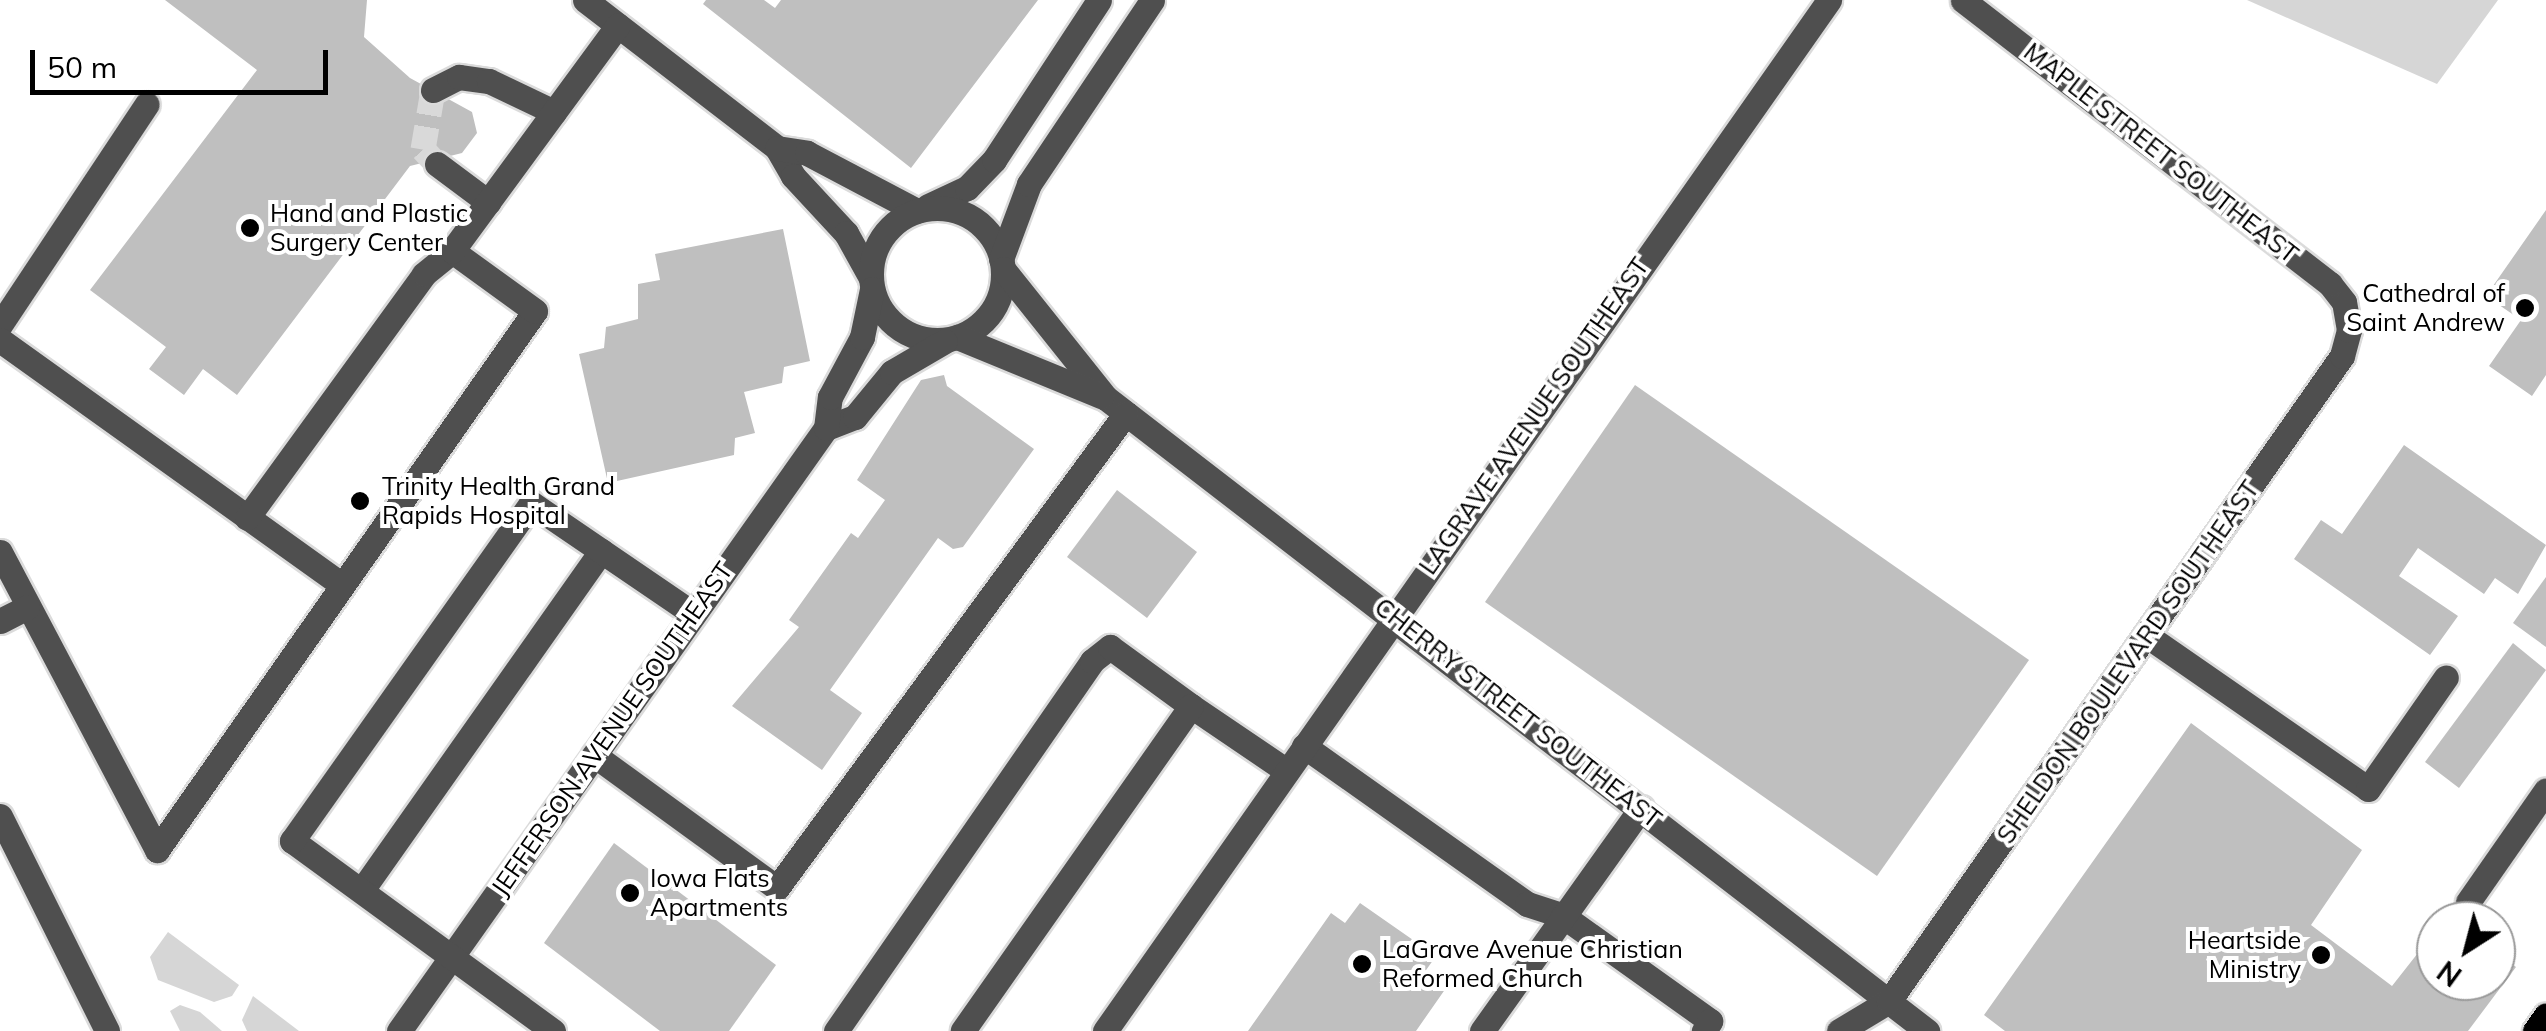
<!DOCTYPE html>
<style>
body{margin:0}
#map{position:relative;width:2546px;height:1031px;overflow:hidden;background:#fff;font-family:Mulish,sans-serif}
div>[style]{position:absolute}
.green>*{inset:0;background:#d6d6d6}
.building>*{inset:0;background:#bfbfbf}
.minor-tunnel>*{height:25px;margin-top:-12.5px;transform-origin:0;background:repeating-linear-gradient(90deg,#d9d9d9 0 25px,transparent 0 37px)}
.roads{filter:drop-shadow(2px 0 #dbdbdb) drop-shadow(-2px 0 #dbdbdb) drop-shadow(0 2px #dbdbdb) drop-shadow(0 -2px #dbdbdb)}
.minor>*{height:25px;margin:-12.5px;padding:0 12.5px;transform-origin:12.5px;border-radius:12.5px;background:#4f4f4f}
.minor>.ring{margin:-12.5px;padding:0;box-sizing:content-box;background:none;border:25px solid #4f4f4f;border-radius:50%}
.major>*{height:25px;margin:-12.5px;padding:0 12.5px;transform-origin:12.5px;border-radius:12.5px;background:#000}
.dots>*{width:28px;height:28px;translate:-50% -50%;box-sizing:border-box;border:5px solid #fff;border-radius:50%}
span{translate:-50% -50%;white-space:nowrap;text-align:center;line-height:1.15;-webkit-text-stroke:8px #fff;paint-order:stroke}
.street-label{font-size:25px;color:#000}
.poi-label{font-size:25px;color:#000}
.left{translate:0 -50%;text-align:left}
.right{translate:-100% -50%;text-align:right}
.north{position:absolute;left:2416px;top:901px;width:100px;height:100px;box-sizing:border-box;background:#fff;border:2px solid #999;border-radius:50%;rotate:216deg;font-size:28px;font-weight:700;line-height:40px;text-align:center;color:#000}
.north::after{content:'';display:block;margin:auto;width:35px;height:45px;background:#000;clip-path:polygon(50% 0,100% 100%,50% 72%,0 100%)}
.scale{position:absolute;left:30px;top:50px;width:298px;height:45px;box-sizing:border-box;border:5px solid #000;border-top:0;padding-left:12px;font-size:30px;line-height:35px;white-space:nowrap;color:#000;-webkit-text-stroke:8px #fff;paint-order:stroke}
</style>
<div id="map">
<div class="green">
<div style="clip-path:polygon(2247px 0,2498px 0,2437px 84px)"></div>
<div style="clip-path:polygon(168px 932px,239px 985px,232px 996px,214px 1002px,158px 980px,150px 957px)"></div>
<div style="clip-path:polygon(253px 996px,299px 1031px,247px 1031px,242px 1020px)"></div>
<div style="clip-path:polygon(180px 1005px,200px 1012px,222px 1031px,180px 1031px,170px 1011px)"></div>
</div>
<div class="building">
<div style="clip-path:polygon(165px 0,367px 0,364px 37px,410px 78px,472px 112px,477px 133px,462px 153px,410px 166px,237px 395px,203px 369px,184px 395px,149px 369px,166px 347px,90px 290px,257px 70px)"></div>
<div style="clip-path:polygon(706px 0,764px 0,775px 8px,781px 0,1038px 0,911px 168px,703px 4px)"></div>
<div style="clip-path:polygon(2546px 210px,2546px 375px,2532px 396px,2489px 366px,2521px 320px,2486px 296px)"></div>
<div style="clip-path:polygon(783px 229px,810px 361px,784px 367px,782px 383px,744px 392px,755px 433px,735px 438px,734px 455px,608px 483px,579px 354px,604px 348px,606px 327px,638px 319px,638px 284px,660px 280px,655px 254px)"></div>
<div style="clip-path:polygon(944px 375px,947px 386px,1034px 449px,963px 547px,953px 549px,938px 538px,830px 690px,862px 713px,822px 770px,732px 706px,799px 627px,789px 620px,851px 533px,858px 538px,885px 500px,857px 480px,921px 380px)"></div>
<div style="clip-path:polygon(1635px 385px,2029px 660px,1877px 876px,1485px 602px)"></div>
<div style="clip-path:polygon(2404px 445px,2546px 545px,2518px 594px,2495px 578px,2484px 594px,2418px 548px,2399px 576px,2458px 616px,2430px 655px,2294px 559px,2321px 520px,2342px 534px)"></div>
<div style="clip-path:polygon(1117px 490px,1197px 552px,1147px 618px,1067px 557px)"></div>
<div style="clip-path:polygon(2546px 577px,2546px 647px,2513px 623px)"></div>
<div style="clip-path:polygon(2513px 643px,2546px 670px,2459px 788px,2425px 762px)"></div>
<div style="clip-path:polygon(2191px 723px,2362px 850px,2311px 925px,2392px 986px,2436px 930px,2436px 981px,2496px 981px,2496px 952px,2516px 967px,2468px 1031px,2005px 1031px,1984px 1015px)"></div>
<div style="clip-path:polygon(614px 843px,776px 965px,729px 1031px,660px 1031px,544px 943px)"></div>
<div style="clip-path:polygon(1360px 903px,1436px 956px,1424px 973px,1446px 988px,1416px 1031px,1248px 1031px,1331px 913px,1345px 923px)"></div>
</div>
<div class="minor-tunnel">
<div style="left:433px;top:90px;width:60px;rotate:99.6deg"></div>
<div style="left:423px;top:149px;width:21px;rotate:47deg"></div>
</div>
<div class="roads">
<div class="minor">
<div style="left:585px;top:0;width:242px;rotate:37.6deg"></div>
<div style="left:777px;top:148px;width:32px;rotate:60deg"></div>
<div style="left:793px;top:176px;width:78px;rotate:47.1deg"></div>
<div style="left:846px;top:233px;width:51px;rotate:60.9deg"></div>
<div style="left:433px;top:90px;width:29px;rotate:-27deg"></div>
<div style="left:459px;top:77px;width:30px;rotate:8deg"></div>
<div style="left:489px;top:81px;width:72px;rotate:25.5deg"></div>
<div style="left:777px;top:148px;width:30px;rotate:9deg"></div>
<div style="left:807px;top:153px;width:124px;rotate:27.8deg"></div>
<div style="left:437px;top:164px;width:64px;rotate:36.7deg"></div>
<div style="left:928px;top:206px;width:43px;rotate:-24.8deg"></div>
<div style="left:967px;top:188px;width:39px;rotate:-46deg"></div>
<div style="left:994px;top:160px;width:191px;rotate:-56.7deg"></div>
<div class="ring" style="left:871px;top:208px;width:107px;height:107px"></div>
<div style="left:1001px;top:259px;width:80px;rotate:-69.5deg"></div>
<div style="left:1029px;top:184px;width:221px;rotate:-56.2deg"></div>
<div style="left:1003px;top:269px;width:165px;rotate:51.4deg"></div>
<div style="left:1106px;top:398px;width:1037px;rotate:37.63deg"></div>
<div style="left:0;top:325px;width:265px;rotate:-56.4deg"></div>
<div style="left:957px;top:337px;width:156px;rotate:22.3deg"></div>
<div style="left:0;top:340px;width:421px;rotate:35.6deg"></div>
<div style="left:826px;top:428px;width:31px;rotate:-21deg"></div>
<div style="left:855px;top:417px;width:58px;rotate:-50.6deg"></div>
<div style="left:892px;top:372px;width:61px;rotate:-30.3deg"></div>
<div style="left:247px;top:518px;width:301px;rotate:-54deg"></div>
<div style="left:424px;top:274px;width:36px;rotate:-39deg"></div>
<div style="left:0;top:552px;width:337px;rotate:62.2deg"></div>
<div style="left:157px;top:850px;width:658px;rotate:-54.96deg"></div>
<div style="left:535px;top:311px;width:102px;rotate:-144.1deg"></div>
<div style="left:452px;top:251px;width:280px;rotate:-53.7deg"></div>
<div style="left:0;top:621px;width:30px;rotate:-27deg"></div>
<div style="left:2146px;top:635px;width:270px;rotate:34.7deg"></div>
<div style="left:2368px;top:789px;width:136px;rotate:-55.1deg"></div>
<div style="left:1191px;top:706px;width:116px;rotate:34.1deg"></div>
<div style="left:1304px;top:746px;width:273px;rotate:35.3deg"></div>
<div style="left:1527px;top:904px;width:38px;rotate:18deg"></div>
<div style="left:1563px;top:916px;width:181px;rotate:35.5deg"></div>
<div style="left:1710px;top:1021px;width:12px;rotate:121deg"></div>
<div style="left:594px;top:755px;width:226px;rotate:36deg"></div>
<div style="left:777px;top:888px;width:589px;rotate:-53.69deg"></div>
<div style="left:0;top:816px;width:240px;rotate:63.5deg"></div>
<div style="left:362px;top:890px;width:415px;rotate:-54.8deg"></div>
<div style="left:2468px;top:902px;width:136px;rotate:-55.1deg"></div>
<div style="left:399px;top:1031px;width:739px;rotate:-54.7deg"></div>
<div style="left:826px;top:428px;width:31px;rotate:-83deg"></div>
<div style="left:830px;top:397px;width:68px;rotate:-61.9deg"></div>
<div style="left:862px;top:337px;width:49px;rotate:-78.2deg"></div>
<div style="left:553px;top:1031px;width:323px;rotate:-143.9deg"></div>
<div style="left:292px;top:841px;width:414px;rotate:-54.7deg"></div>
<div style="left:531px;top:503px;width:197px;rotate:34.3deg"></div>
<div style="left:836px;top:1031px;width:450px;rotate:-55.3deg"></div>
<div style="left:1092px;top:661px;width:23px;rotate:-38deg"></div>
<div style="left:1110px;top:647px;width:100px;rotate:36.1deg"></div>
<div style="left:1191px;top:706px;width:397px;rotate:125.1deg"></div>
<div style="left:1105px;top:1031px;width:1260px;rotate:-54.92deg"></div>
<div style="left:1482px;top:1031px;width:274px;rotate:-54.5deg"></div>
<div style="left:1839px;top:1031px;width:58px;rotate:-31deg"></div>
<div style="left:1889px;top:1001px;width:788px;rotate:-54.92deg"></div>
<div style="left:2342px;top:356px;width:27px;rotate:-75deg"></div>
<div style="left:2349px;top:330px;width:28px;rotate:-100deg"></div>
<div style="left:2344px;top:302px;width:23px;rotate:-128deg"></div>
<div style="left:2330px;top:284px;width:464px;rotate:-142.3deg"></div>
</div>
<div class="major">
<div style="left:2535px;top:1031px;width:19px;rotate:-55deg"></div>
</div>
</div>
<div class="dots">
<div style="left:250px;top:228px;background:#000"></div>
<div style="left:2525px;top:308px;background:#000"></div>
<div style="left:360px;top:501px;background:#000"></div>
<div style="left:630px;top:893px;background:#000"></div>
<div style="left:2321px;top:955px;background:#000"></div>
<div style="left:1362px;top:964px;background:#000"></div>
</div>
<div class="street-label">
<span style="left:2161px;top:153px;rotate:38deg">MAPLE STREET SOUTHEAST</span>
<span style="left:1534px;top:416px;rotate:-55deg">LAGRAVE AVENUE SOUTHEAST</span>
<span style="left:2128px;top:662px;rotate:-55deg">SHELDON BOULEVARD SOUTHEAST</span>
<span style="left:1518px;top:713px;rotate:38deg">CHERRY STREET SOUTHEAST</span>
<span style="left:612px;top:729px;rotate:-55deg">JEFFERSON AVENUE SOUTHEAST</span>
</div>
<div class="poi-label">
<span class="left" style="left:270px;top:228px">Hand and Plastic<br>Surgery Center</span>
<span class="right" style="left:2505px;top:308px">Cathedral of<br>Saint Andrew</span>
<span class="left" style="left:382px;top:501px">Trinity Health Grand<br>Rapids Hospital</span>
<span class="left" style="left:650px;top:893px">Iowa Flats<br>Apartments</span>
<span class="right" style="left:2301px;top:955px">Heartside<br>Ministry</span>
<span class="left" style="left:1382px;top:964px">LaGrave Avenue Christian<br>Reformed Church</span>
</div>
<div class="north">N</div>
<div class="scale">50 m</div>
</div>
